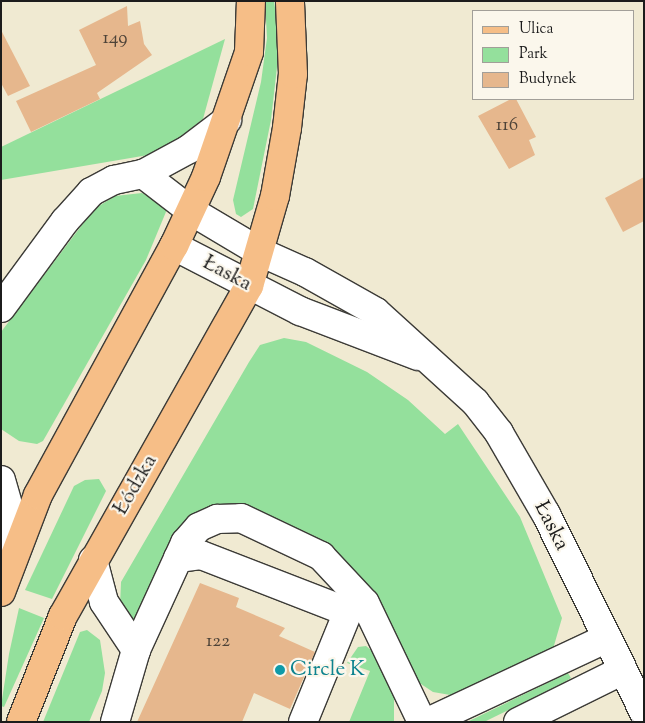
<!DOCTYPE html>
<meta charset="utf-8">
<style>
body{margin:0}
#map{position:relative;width:645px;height:723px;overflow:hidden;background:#f0ead2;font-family:"Sorts Mill Goudy",serif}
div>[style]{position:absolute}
.green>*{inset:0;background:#94e09c}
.building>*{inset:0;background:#e6b78d}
.roads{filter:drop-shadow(1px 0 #3c3b37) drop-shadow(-1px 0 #3c3b37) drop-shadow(0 1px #3c3b37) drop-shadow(0 -1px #3c3b37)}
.minor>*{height:28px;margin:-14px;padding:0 14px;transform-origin:14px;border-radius:14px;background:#fff}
.major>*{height:28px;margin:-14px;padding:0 14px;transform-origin:14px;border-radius:14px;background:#f6be87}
.dots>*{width:14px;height:14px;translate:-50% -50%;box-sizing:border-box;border:2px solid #fbf7ec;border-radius:50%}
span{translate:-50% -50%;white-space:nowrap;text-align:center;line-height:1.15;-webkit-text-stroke:4.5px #fbf7ec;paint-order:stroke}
.number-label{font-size:19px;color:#4e4338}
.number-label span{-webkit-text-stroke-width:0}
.street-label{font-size:21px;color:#1c1c1c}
.culture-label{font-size:21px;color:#0d838f}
.left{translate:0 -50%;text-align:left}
.frame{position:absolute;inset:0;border:2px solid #1c1c1c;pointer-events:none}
.legend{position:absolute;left:472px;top:10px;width:162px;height:90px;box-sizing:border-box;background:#fbf7ec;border:1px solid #a29f99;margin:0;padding:6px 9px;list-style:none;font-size:15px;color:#1c1c1c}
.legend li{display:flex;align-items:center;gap:10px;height:25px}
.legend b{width:25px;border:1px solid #a29f99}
</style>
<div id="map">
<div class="green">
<div style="clip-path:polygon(265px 1px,274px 1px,278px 28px,277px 67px,271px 120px,253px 209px,241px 217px,236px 214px,233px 200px,261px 82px,267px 38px)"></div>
<div style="clip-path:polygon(225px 39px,203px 119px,160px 153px,1px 180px,1px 147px)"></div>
<div style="clip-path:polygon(142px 193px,168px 207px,146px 260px,43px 441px,37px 444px,19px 441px,1px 429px,1px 332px,94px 209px,115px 196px)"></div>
<div style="clip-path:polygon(284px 338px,306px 342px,367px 372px,408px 400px,445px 434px,458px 424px,520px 517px,562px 618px,553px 649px,456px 696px,433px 692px,415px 680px,376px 602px,222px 507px,135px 620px,131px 620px,120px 606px,121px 582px,249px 362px,260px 345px)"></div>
<div style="clip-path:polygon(99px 479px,106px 491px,52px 599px,25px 590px,74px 486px,85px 480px)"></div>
<div style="clip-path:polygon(19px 608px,44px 618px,4px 707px,1px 706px,9px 654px)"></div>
<div style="clip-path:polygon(87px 630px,100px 640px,105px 673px,102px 691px,89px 722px,43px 722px,80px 632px)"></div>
<div style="clip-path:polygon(366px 646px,371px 650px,394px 691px,394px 722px,349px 722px,370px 671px,347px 663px,358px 647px)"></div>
<div style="clip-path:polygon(568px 673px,571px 678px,563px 683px,484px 722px,467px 722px)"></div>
</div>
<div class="building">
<div style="clip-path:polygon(127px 6px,128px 26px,140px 21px,144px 44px,152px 55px,97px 93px,100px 99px,31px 132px,16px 101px,96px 65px,79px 30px)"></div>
<div style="clip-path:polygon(1px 30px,30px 86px,8px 96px,1px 83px)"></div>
<div style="clip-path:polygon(511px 99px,516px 99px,536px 137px,529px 140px,535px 155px,509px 169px,478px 116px)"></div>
<div style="clip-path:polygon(644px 177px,644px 221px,623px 232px,605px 198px)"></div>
<div style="clip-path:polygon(200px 583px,239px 598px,236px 607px,285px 628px,279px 636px,315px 652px,290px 709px,254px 693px,242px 722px,137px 722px)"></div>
</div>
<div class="roads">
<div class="minor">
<div style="left:143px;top:174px;width:61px;rotate:37.6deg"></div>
<div style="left:191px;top:211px;width:80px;rotate:30.7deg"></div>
<div style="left:260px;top:252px;width:49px;rotate:24deg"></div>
<div style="left:305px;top:272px;width:81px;rotate:29.4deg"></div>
<div style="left:376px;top:312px;width:134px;rotate:42.3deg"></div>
<div style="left:475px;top:402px;width:39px;rotate:52deg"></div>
<div style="left:499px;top:433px;width:94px;rotate:59.9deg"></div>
<div style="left:546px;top:514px;width:221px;rotate:63.7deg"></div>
<div style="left:174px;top:246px;width:142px;rotate:27.3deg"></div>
<div style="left:300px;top:311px;width:126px;rotate:20.9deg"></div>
<div style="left:1px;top:308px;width:108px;rotate:-53.7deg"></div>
<div style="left:65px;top:221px;width:39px;rotate:-48deg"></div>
<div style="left:91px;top:192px;width:26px;rotate:-28deg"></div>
<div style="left:114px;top:180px;width:30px;rotate:-12deg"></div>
<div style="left:143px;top:174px;width:52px;rotate:-28.5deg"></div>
<div style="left:189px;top:149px;width:48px;rotate:-37.3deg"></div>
<div style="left:1px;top:480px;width:32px;rotate:74deg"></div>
<div style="left:10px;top:511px;width:47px;rotate:87.6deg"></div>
<div style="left:178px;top:558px;width:23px;rotate:-7deg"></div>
<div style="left:201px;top:555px;width:158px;rotate:21.2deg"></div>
<div style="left:93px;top:560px;width:43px;rotate:75.3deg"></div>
<div style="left:104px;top:602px;width:58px;rotate:56.3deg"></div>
<div style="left:115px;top:722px;width:75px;rotate:-73.7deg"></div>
<div style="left:136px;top:650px;width:118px;rotate:-65.4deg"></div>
<div style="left:185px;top:543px;width:21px;rotate:-49deg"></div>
<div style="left:199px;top:527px;width:20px;rotate:-24deg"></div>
<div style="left:217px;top:519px;width:24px;rotate:-2deg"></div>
<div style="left:241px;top:518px;width:89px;rotate:25.4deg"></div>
<div style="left:321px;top:556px;width:64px;rotate:46.9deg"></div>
<div style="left:365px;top:603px;width:132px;rotate:64.4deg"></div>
<div style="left:303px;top:722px;width:119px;rotate:-67.8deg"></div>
<div style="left:348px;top:612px;width:17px;rotate:-28deg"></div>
<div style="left:428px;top:722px;width:198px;rotate:-25.1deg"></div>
<div style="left:518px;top:722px;width:117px;rotate:-26.3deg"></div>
</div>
<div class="major">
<div style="left:1px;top:592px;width:104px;rotate:-69.1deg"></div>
<div style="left:38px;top:495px;width:284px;rotate:-61.4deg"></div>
<div style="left:174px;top:246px;width:76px;rotate:-65.1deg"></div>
<div style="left:206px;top:177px;width:132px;rotate:-71deg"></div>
<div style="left:249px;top:52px;width:51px;rotate:-87.8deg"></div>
<div style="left:21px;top:722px;width:114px;rotate:-68.4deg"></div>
<div style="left:63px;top:616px;width:379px;rotate:-60.6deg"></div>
<div style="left:249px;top:286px;width:94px;rotate:-73.9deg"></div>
<div style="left:275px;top:196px;width:69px;rotate:-80deg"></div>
<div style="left:287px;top:128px;width:54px;rotate:-83.7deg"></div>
<div style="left:293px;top:74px;width:73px;rotate:-92.4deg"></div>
</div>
</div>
<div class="dots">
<div style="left:280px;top:670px;background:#0f9aa8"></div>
</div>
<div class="number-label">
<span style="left:115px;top:39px">149</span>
<span style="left:507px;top:126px">116</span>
<span style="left:218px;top:642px">122</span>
</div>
<div class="street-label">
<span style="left:227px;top:274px;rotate:28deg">Łaska</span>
<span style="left:136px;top:485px;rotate:-60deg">Łódzka</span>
<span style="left:551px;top:526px;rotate:63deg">Łaska</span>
</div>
<div class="culture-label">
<span class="left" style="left:290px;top:670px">Circle K</span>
</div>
<div class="frame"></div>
<ul class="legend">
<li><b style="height:6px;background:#f6be87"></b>Ulica</li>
<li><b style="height:14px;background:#94e09c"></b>Park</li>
<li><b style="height:14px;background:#e6b78d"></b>Budynek</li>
</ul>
</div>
